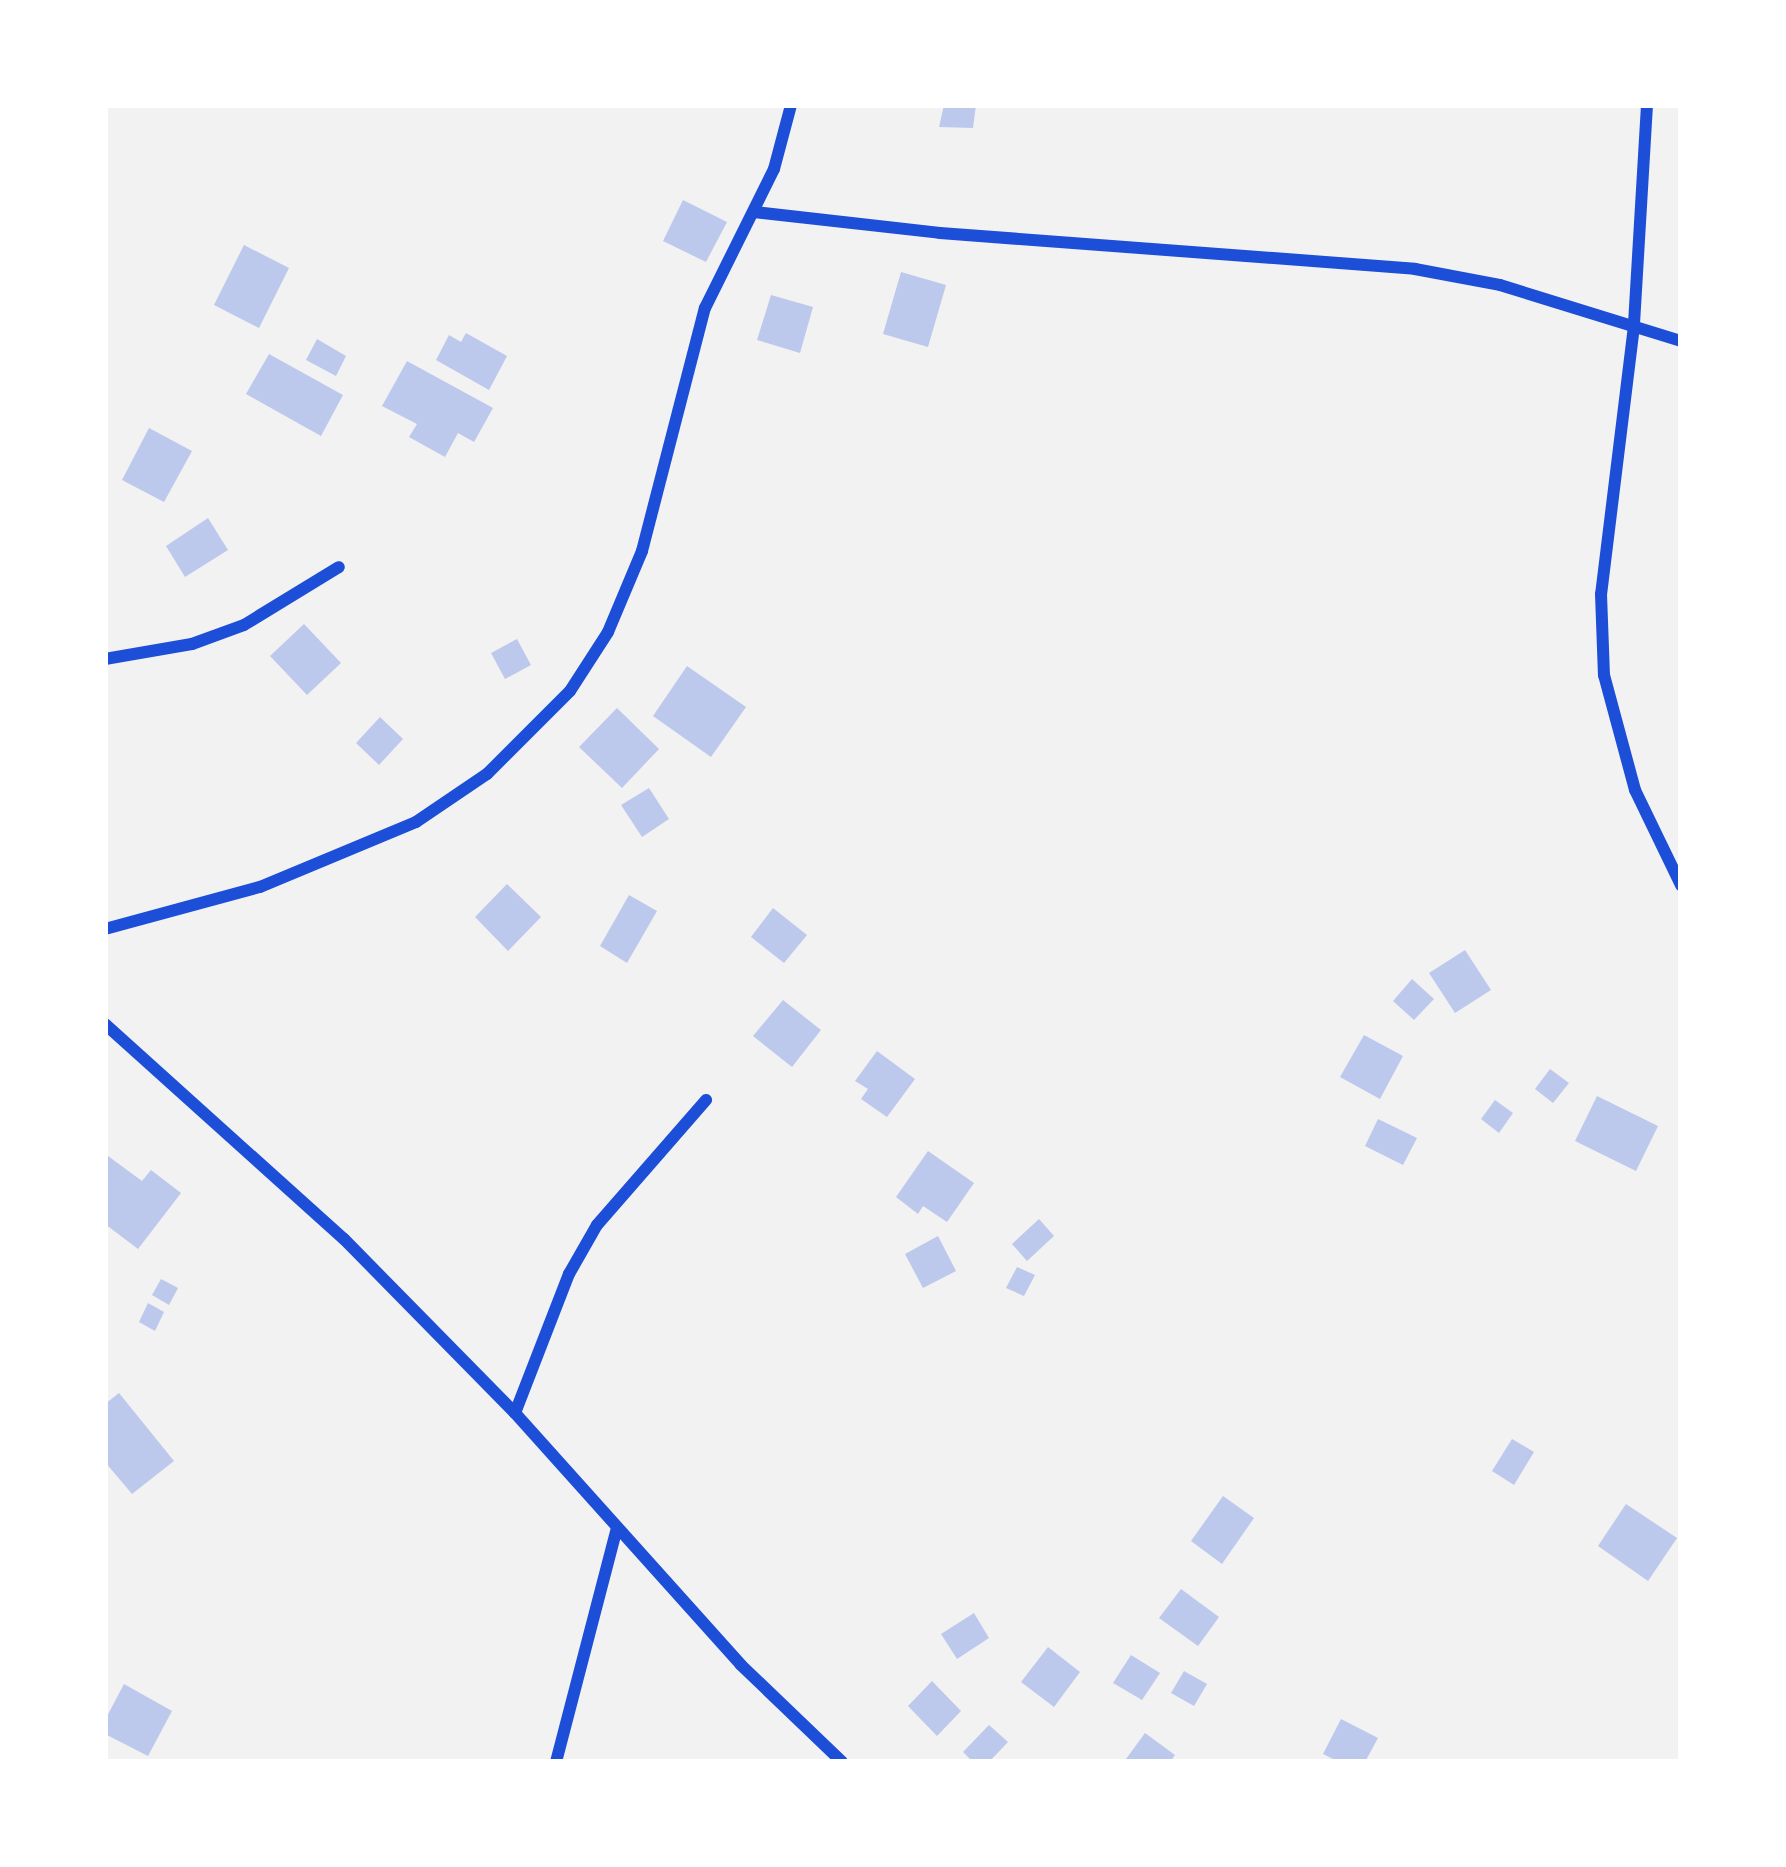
<!DOCTYPE html>
<style>
body{margin:0}
#map{position:relative;width:1786px;height:1867px;overflow:hidden;background:#f2f2f2;font-family:"IBM Plex Sans",sans-serif}
div>[style]{position:absolute}
.building>*{inset:0;background:#bdc9ec}
.minor>*{height:12px;margin:-6px;padding:0 6px;transform-origin:6px;border-radius:6px;background:#1d4ed8}
span{translate:-50% -50%;white-space:nowrap;text-align:center;line-height:1.15;-webkit-text-stroke:9px #fff;paint-order:stroke}
.frame{position:absolute;inset:0;border:108px solid #fff;pointer-events:none}
</style>
<div id="map">
<div class="building">
<div style="clip-path:polygon(944px 105px,976px 105px,973px 128px,939px 127px)"></div>
<div style="clip-path:polygon(683px 200px,727px 222px,706px 262px,663px 241px)"></div>
<div style="clip-path:polygon(244px 245px,289px 268px,259px 328px,214px 305px)"></div>
<div style="clip-path:polygon(901px 272px,946px 285px,928px 347px,883px 334px)"></div>
<div style="clip-path:polygon(771px 295px,813px 307px,800px 353px,757px 340px)"></div>
<div style="clip-path:polygon(466px 333px,507px 356px,489px 390px,436px 360px,449px 335px,461px 342px)"></div>
<div style="clip-path:polygon(317px 339px,346px 356px,336px 376px,306px 360px)"></div>
<div style="clip-path:polygon(269px 354px,343px 395px,321px 436px,246px 394px)"></div>
<div style="clip-path:polygon(407px 361px,493px 408px,474px 442px,458px 433px,445px 457px,409px 437px,417px 424px,382px 406px)"></div>
<div style="clip-path:polygon(149px 428px,192px 451px,164px 502px,122px 480px)"></div>
<div style="clip-path:polygon(208px 518px,228px 550px,185px 577px,166px 546px)"></div>
<div style="clip-path:polygon(304px 624px,341px 663px,307px 695px,270px 656px)"></div>
<div style="clip-path:polygon(517px 639px,531px 665px,505px 679px,491px 653px)"></div>
<div style="clip-path:polygon(687px 666px,746px 707px,711px 757px,653px 716px)"></div>
<div style="clip-path:polygon(617px 708px,659px 749px,622px 788px,579px 747px)"></div>
<div style="clip-path:polygon(380px 717px,403px 739px,379px 765px,356px 743px)"></div>
<div style="clip-path:polygon(649px 788px,669px 819px,642px 837px,621px 805px)"></div>
<div style="clip-path:polygon(507px 884px,541px 917px,508px 951px,475px 917px)"></div>
<div style="clip-path:polygon(629px 895px,657px 911px,627px 963px,600px 946px)"></div>
<div style="clip-path:polygon(773px 908px,807px 935px,784px 963px,751px 937px)"></div>
<div style="clip-path:polygon(1465px 950px,1491px 990px,1455px 1013px,1429px 973px)"></div>
<div style="clip-path:polygon(1412px 979px,1434px 999px,1414px 1020px,1393px 1001px)"></div>
<div style="clip-path:polygon(783px 1000px,821px 1030px,792px 1067px,753px 1036px)"></div>
<div style="clip-path:polygon(1364px 1035px,1403px 1056px,1380px 1099px,1340px 1077px)"></div>
<div style="clip-path:polygon(877px 1051px,915px 1079px,887px 1117px,861px 1099px,868px 1089px,855px 1081px)"></div>
<div style="clip-path:polygon(1550px 1069px,1569px 1083px,1553px 1103px,1535px 1089px)"></div>
<div style="clip-path:polygon(1597px 1096px,1658px 1126px,1636px 1171px,1575px 1141px)"></div>
<div style="clip-path:polygon(1495px 1100px,1513px 1113px,1499px 1133px,1481px 1119px)"></div>
<div style="clip-path:polygon(1378px 1119px,1417px 1138px,1403px 1165px,1365px 1146px)"></div>
<div style="clip-path:polygon(928px 1151px,974px 1183px,947px 1222px,923px 1206px,918px 1214px,896px 1197px)"></div>
<div style="clip-path:polygon(108px 1156px,142px 1181px,151px 1170px,181px 1193px,138px 1249px,105px 1224px)"></div>
<div style="clip-path:polygon(1039px 1219px,1054px 1236px,1027px 1261px,1012px 1244px)"></div>
<div style="clip-path:polygon(938px 1236px,956px 1271px,923px 1288px,905px 1254px)"></div>
<div style="clip-path:polygon(1017px 1267px,1035px 1275px,1024px 1296px,1006px 1288px)"></div>
<div style="clip-path:polygon(161px 1279px,178px 1288px,169px 1305px,152px 1295px)"></div>
<div style="clip-path:polygon(148px 1303px,164px 1312px,155px 1331px,139px 1322px)"></div>
<div style="clip-path:polygon(119px 1393px,174px 1461px,132px 1494px,105px 1462px,105px 1404px)"></div>
<div style="clip-path:polygon(1512px 1439px,1534px 1452px,1514px 1485px,1492px 1471px)"></div>
<div style="clip-path:polygon(1223px 1496px,1254px 1518px,1222px 1564px,1191px 1541px)"></div>
<div style="clip-path:polygon(1626px 1504px,1677px 1538px,1648px 1581px,1598px 1546px)"></div>
<div style="clip-path:polygon(1181px 1589px,1219px 1617px,1198px 1646px,1159px 1618px)"></div>
<div style="clip-path:polygon(974px 1613px,989px 1638px,957px 1659px,941px 1634px)"></div>
<div style="clip-path:polygon(1048px 1647px,1080px 1672px,1054px 1707px,1021px 1682px)"></div>
<div style="clip-path:polygon(1131px 1655px,1160px 1673px,1142px 1700px,1113px 1683px)"></div>
<div style="clip-path:polygon(1184px 1671px,1207px 1684px,1194px 1706px,1171px 1693px)"></div>
<div style="clip-path:polygon(932px 1681px,961px 1711px,937px 1736px,908px 1706px)"></div>
<div style="clip-path:polygon(124px 1684px,172px 1711px,148px 1756px,105px 1734px,105px 1720px)"></div>
<div style="clip-path:polygon(1341px 1719px,1378px 1738px,1365px 1762px,1339px 1762px,1323px 1754px)"></div>
<div style="clip-path:polygon(989px 1725px,1008px 1742px,989px 1762px,973px 1762px,963px 1752px)"></div>
<div style="clip-path:polygon(1145px 1733px,1175px 1755px,1170px 1762px,1126px 1759px)"></div>
</div>
<div class="minor">
<div style="left:1647px;top:105px;width:221px;rotate:93.4deg"></div>
<div style="left:1634px;top:326px;width:270px;rotate:97deg"></div>
<div style="left:1601px;top:594px;width:81px;rotate:87.9deg"></div>
<div style="left:1604px;top:675px;width:119px;rotate:74.9deg"></div>
<div style="left:1635px;top:790px;width:106px;rotate:64.2deg"></div>
<div style="left:754px;top:212px;width:187px;rotate:6.4deg"></div>
<div style="left:940px;top:233px;width:476px;rotate:4.3deg"></div>
<div style="left:1415px;top:269px;width:86px;rotate:10.7deg"></div>
<div style="left:1500px;top:285px;width:189px;rotate:17.2deg"></div>
<div style="left:105px;top:659px;width:88px;rotate:-9.8deg"></div>
<div style="left:192px;top:644px;width:55px;rotate:-20.1deg"></div>
<div style="left:244px;top:625px;width:111px;rotate:-31.4deg"></div>
<div style="left:105px;top:929px;width:161px;rotate:-15.2deg"></div>
<div style="left:260px;top:887px;width:169px;rotate:-22.6deg"></div>
<div style="left:416px;top:822px;width:86px;rotate:-34.1deg"></div>
<div style="left:487px;top:774px;width:117px;rotate:-45deg"></div>
<div style="left:570px;top:691px;width:70px;rotate:-57.2deg"></div>
<div style="left:608px;top:632px;width:88px;rotate:-67.2deg"></div>
<div style="left:642px;top:551px;width:251px;rotate:-75.5deg"></div>
<div style="left:705px;top:308px;width:155px;rotate:-63.6deg"></div>
<div style="left:774px;top:169px;width:66px;rotate:-75.1deg"></div>
<div style="left:105px;top:1024px;width:321px;rotate:42deg"></div>
<div style="left:344px;top:1239px;width:244px;rotate:45.5deg"></div>
<div style="left:515px;top:1413px;width:338px;rotate:48.1deg"></div>
<div style="left:741px;top:1665px;width:140px;rotate:43.8deg"></div>
<div style="left:515px;top:1413px;width:149px;rotate:-68.8deg"></div>
<div style="left:569px;top:1274px;width:56px;rotate:-60.3deg"></div>
<div style="left:597px;top:1225px;width:166px;rotate:-48.9deg"></div>
<div style="left:556px;top:1762px;width:242px;rotate:-75.4deg"></div>
</div>
<div class="frame"></div>
</div>
